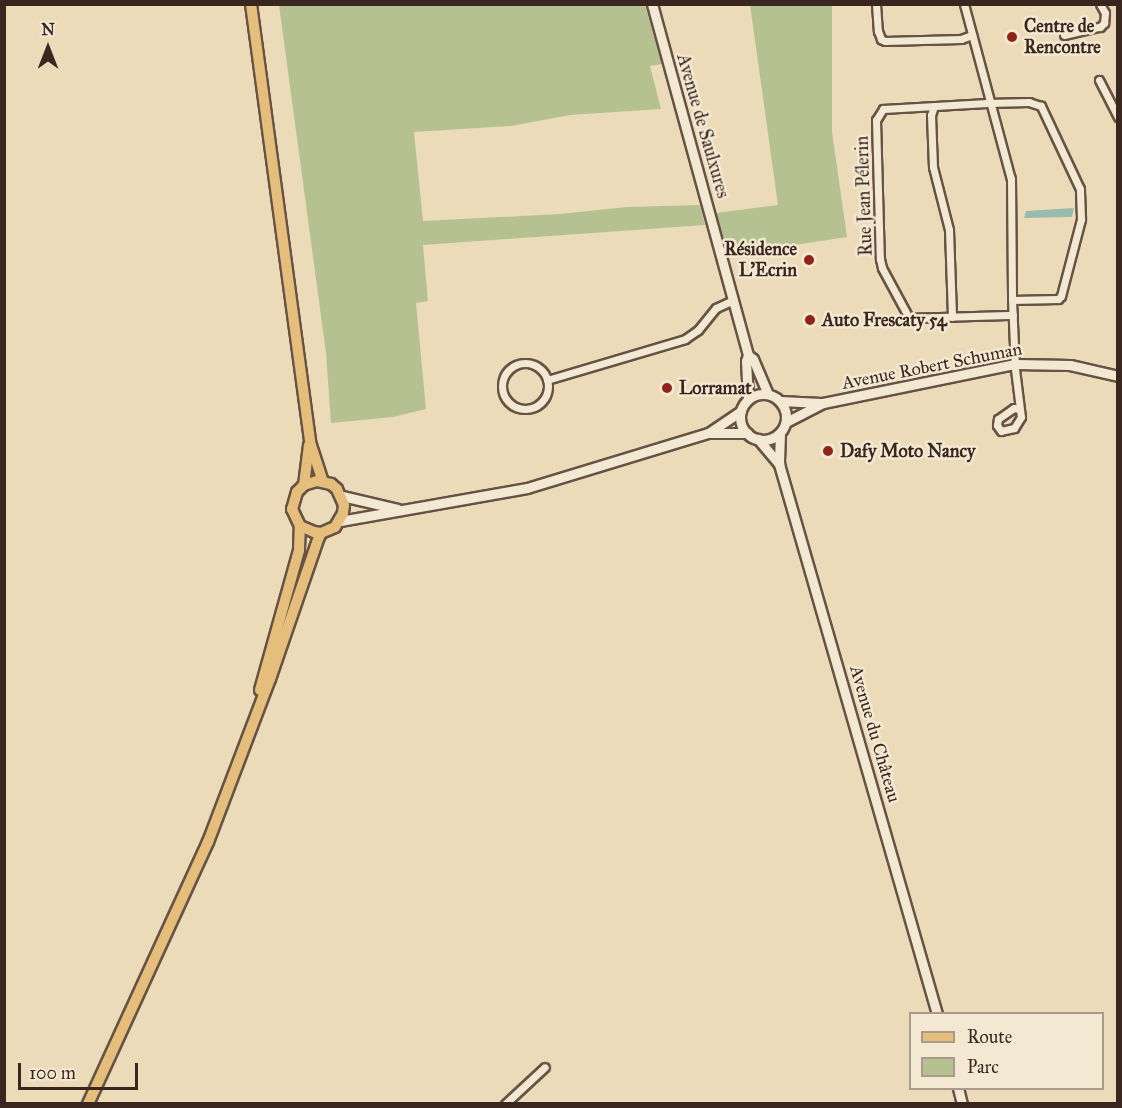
<!DOCTYPE html>
<meta charset="utf-8">
<style>
body{margin:0}
#map{position:relative;width:1122px;height:1108px;overflow:hidden;background:#ecdbb9;font-family:"IM FELL Great Primer",serif}
div>[style]{position:absolute}
.green>*{inset:0;background:#b6c191}
.water>*{inset:0;background:#99bbaf}
.roads{filter:drop-shadow(2px 0 #665345) drop-shadow(-2px 0 #665345) drop-shadow(0 2px #665345) drop-shadow(0 -2px #665345)}
.street>*{height:7px;margin:-3.5px;padding:0 3.5px;transform-origin:3.5px;border-radius:3.5px;background:#f3e8d2}
.street>.ring{margin:-3.5px;padding:0;box-sizing:content-box;background:none;border:7px solid #f3e8d2;border-radius:50%}
.secondary>*{height:9px;margin:-4.5px;padding:0 4.5px;transform-origin:4.5px;border-radius:4.5px;background:#f3e8d2}
.secondary>.ring{margin:-4.5px;padding:0;box-sizing:content-box;background:none;border:9px solid #f3e8d2;border-radius:50%}
.primary>*{height:10px;margin:-5px;padding:0 5px;transform-origin:5px;border-radius:5px;background:#e6be7c}
.dots>*{width:16px;height:16px;translate:-50% -50%;box-sizing:border-box;border:3px solid #f3e8d2;border-radius:50%}
span{translate:-50% -50%;white-space:nowrap;text-align:center;line-height:1.15;-webkit-text-stroke:5px #f3e8d2;paint-order:stroke}
.poi-label{font-size:18px;color:#39261e;font-weight:700}
.left{translate:0 -50%;text-align:left}
.right{translate:-100% -50%;text-align:right}
.street-label{font-size:18px;color:#39261e}
.frame{position:absolute;inset:0;border:6px solid #39261e;pointer-events:none}
.legend{position:absolute;left:909px;top:1012px;width:195px;height:78px;box-sizing:border-box;background:#f3e8d2;border:2px solid #a99a8a;margin:0;padding:8px 10px;list-style:none;font-size:18px;color:#39261e}
.legend li{display:flex;align-items:center;gap:12px;height:30px}
.legend b{width:30px;border:2px solid #a99a8a}
.north{position:absolute;left:18px;top:18px;width:60px;height:60px;-webkit-text-stroke:4px #f3e8d2;paint-order:stroke;rotate:0deg;font-size:16px;font-weight:700;line-height:24px;text-align:center;color:#39261e}
.north::after{content:'';display:block;margin:auto;width:21px;height:27px;background:#39261e;clip-path:polygon(50% 0,100% 100%,50% 72%,0 100%)}
.scale{position:absolute;left:18px;top:1063px;width:120px;height:27px;box-sizing:border-box;border:3px solid #39261e;border-top:0;padding-left:8px;font-size:18px;line-height:21px;white-space:nowrap;color:#39261e;-webkit-text-stroke:4px #f3e8d2;paint-order:stroke}
</style>
<div id="map">
<div class="green">
<div style="clip-path:polygon(279px 5px,645px 5px,662px 64px,650px 66px,661px 109px,570px 115px,511px 126px,414px 132px,423px 221px,560px 214px,627px 207px,700px 205px,705px 225px,423px 245px,428px 301px,416px 303px,426px 409px,393px 417px,331px 423px,326px 353px)"></div>
<div style="clip-path:polygon(750px 5px,832px 5px,832px 132px,847px 237px,729px 255px,716px 213px,778px 205px)"></div>
</div>
<div class="water">
<div style="clip-path:polygon(1074px 208px,1072px 217px,1024px 218px,1026px 211px)"></div>
</div>
<div class="roads">
<div class="street">
<div style="left:876px;top:4px;width:27px;rotate:86deg"></div>
<div style="left:878px;top:31px;width:9px;rotate:69deg"></div>
<div style="left:881px;top:39px;width:4px;rotate:27deg"></div>
<div style="left:885px;top:41px;width:76px;rotate:-1.5deg"></div>
<div style="left:961px;top:39px;width:12px;rotate:-20deg"></div>
<div style="left:964px;top:4px;width:181px;rotate:75deg"></div>
<div style="left:1011px;top:179px;width:121px;rotate:89.5deg"></div>
<div style="left:1012px;top:300px;width:69px;rotate:87.5deg"></div>
<div style="left:1015px;top:369px;width:48px;rotate:82.9deg"></div>
<div style="left:1021px;top:417px;width:13px;rotate:122deg"></div>
<div style="left:1014px;top:428px;width:13px;rotate:167deg"></div>
<div style="left:1001px;top:431px;width:7px;rotate:-124deg"></div>
<div style="left:997px;top:425px;width:6px;rotate:-81deg"></div>
<div style="left:998px;top:419px;width:19px;rotate:-35deg"></div>
<div style="left:1014px;top:408px;width:5px;rotate:11deg"></div>
<div style="left:1064px;top:35px;width:37px;rotate:-13deg"></div>
<div style="left:1100px;top:27px;width:6px;rotate:-45deg"></div>
<div style="left:1104px;top:23px;width:10px;rotate:-84deg"></div>
<div style="left:1105px;top:13px;width:10px;rotate:-119deg"></div>
<div style="left:1099px;top:80px;width:42px;rotate:62.8deg"></div>
<div style="left:934px;top:106px;width:9px;rotate:108deg"></div>
<div style="left:931px;top:115px;width:52px;rotate:87.8deg"></div>
<div style="left:933px;top:167px;width:65px;rotate:75.7deg"></div>
<div style="left:949px;top:230px;width:87px;rotate:88deg"></div>
<div style="left:1012px;top:300px;width:46px;rotate:-1.2deg"></div>
<div style="left:1058px;top:299px;width:4px;rotate:-45deg"></div>
<div style="left:1061px;top:296px;width:80px;rotate:-75.4deg"></div>
<div style="left:1081px;top:219px;width:30px;rotate:-92deg"></div>
<div style="left:1080px;top:189px;width:92px;rotate:-115.2deg"></div>
<div style="left:1041px;top:106px;width:13px;rotate:-162deg"></div>
<div style="left:1029px;top:102px;width:42px;rotate:178.6deg"></div>
<div style="left:987px;top:103px;width:104px;rotate:176.7deg"></div>
<div style="left:883px;top:109px;width:13px;rotate:122deg"></div>
<div style="left:876px;top:120px;width:139px;rotate:88.4deg"></div>
<div style="left:880px;top:259px;width:9px;rotate:77deg"></div>
<div style="left:882px;top:268px;width:57px;rotate:61.6deg"></div>
<div style="left:909px;top:318px;width:104px;rotate:-1.7deg"></div>
<div class="ring" style="left:502px;top:363px;width:39px;height:39px"></div>
<div style="left:547px;top:380px;width:144px;rotate:-16.5deg"></div>
<div style="left:685px;top:339px;width:16px;rotate:-35deg"></div>
<div style="left:698px;top:330px;width:28px;rotate:-51deg"></div>
<div style="left:716px;top:308px;width:19px;rotate:-25deg"></div>
<div style="left:505px;top:1104px;width:54px;rotate:-42.8deg"></div>
</div>
<div class="secondary">
<div style="left:652px;top:4px;width:364px;rotate:74.7deg"></div>
<div style="left:748px;top:355px;width:6px;rotate:39deg"></div>
<div style="left:753px;top:359px;width:38px;rotate:67deg"></div>
<div style="left:748px;top:355px;width:6px;rotate:108deg"></div>
<div style="left:746px;top:361px;width:38px;rotate:87deg"></div>
<div class="ring" style="left:740px;top:394px;width:37px;height:37px"></div>
<div style="left:780px;top:401px;width:41px;rotate:2.8deg"></div>
<div style="left:786px;top:422px;width:42px;rotate:-27.2deg"></div>
<div style="left:823px;top:403px;width:196px;rotate:-11.5deg"></div>
<div style="left:1015px;top:364px;width:55px;rotate:1deg"></div>
<div style="left:1070px;top:365px;width:49px;rotate:12.9deg"></div>
<div style="left:710px;top:432px;width:37px;rotate:-34deg"></div>
<div style="left:780px;top:433px;width:31px;rotate:92deg"></div>
<div style="left:779px;top:464px;width:572px;rotate:73.97deg"></div>
<div style="left:758px;top:439px;width:33px;rotate:50deg"></div>
<div style="left:342px;top:496px;width:57px;rotate:13.1deg"></div>
<div style="left:340px;top:521px;width:190px;rotate:-10deg"></div>
<div style="left:527px;top:488px;width:189px;rotate:-16.9deg"></div>
<div style="left:708px;top:433px;width:39px"></div>
<div style="left:958px;top:1088px;width:16px;rotate:76deg"></div>
</div>
<div class="primary">
<div style="left:251px;top:4px;width:442px;rotate:82.3deg"></div>
<div style="left:310px;top:442px;width:42px;rotate:72deg"></div>
<div style="left:304px;top:485px;width:40px;rotate:-82.9deg"></div>
<div style="left:260px;top:690px;width:145px;rotate:-74.4deg"></div>
<div style="left:299px;top:550px;width:24px;rotate:-88deg"></div>
<div style="left:88px;top:1104px;width:288px;rotate:-65.4deg"></div>
<div style="left:208px;top:842px;width:174px;rotate:-69.2deg"></div>
<div style="left:270px;top:679px;width:150px;rotate:-71deg"></div>
<div style="left:319px;top:537px;width:4px;rotate:-63deg"></div>
<div style="left:321px;top:533px;width:15px;rotate:-23deg"></div>
<div style="left:335px;top:527px;width:16px;rotate:-60deg"></div>
<div style="left:343px;top:513px;width:8px;rotate:-83deg"></div>
<div style="left:344px;top:505px;width:17px;rotate:-114deg"></div>
<div style="left:337px;top:489px;width:8px;rotate:-140deg"></div>
<div style="left:331px;top:484px;width:14px;rotate:-168deg"></div>
<div style="left:317px;top:481px;width:14px;rotate:163deg"></div>
<div style="left:304px;top:485px;width:10px;rotate:135deg"></div>
<div style="left:297px;top:492px;width:18px;rotate:106deg"></div>
<div style="left:292px;top:509px;width:19px;rotate:65deg"></div>
<div style="left:300px;top:526px;width:15px;rotate:23deg"></div>
<div style="left:314px;top:532px;width:7px;rotate:8deg"></div>
</div>
</div>
<div class="dots">
<div style="left:1012px;top:37px;background:#8f2418"></div>
<div style="left:809px;top:260px;background:#8f2418"></div>
<div style="left:810px;top:320px;background:#8f2418"></div>
<div style="left:667px;top:388px;background:#8f2418"></div>
<div style="left:828px;top:451px;background:#8f2418"></div>
</div>
<div class="poi-label">
<span class="left" style="left:1024px;top:37px">Centre de<br>Rencontre</span>
<span class="right" style="left:797px;top:260px">Résidence<br>L'Ecrin</span>
<span class="left" style="left:822px;top:320px">Auto Frescaty 54</span>
<span class="left" style="left:679px;top:388px">Lorramat</span>
<span class="left" style="left:840px;top:451px">Dafy Moto Nancy</span>
</div>
<div class="street-label">
<span style="left:703px;top:126px;rotate:74deg">Avenue de Saulxures</span>
<span style="left:864px;top:196px;rotate:-92deg">Rue Jean Pélerin</span>
<span style="left:932px;top:366px;rotate:-11deg">Avenue Robert Schuman</span>
<span style="left:875px;top:734px;rotate:74deg">Avenue du Château</span>
</div>
<div class="frame"></div>
<ul class="legend">
<li><b style="height:8px;background:#e6be7c"></b>Route</li>
<li><b style="height:16px;background:#b6c191"></b>Parc</li>
</ul>
<div class="north">N</div>
<div class="scale">100 m</div>
</div>
